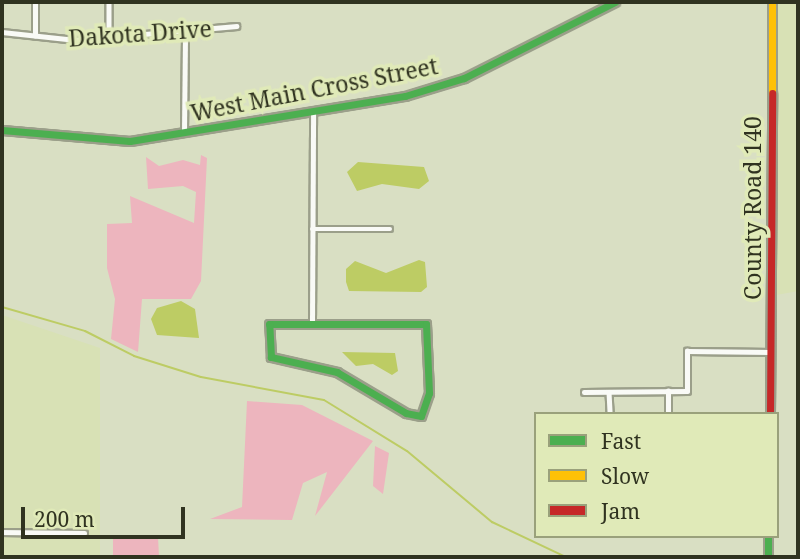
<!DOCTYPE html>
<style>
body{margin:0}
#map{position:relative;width:800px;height:559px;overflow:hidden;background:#d9dfc3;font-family:"Noto Serif",serif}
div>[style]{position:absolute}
.built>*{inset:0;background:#d8e1b5}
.green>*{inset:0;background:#edb5be}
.water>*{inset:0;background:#bdcc64}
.stream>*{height:2px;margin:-1px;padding:0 1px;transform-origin:1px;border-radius:1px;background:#bdcc64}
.roads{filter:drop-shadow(2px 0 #9b9f8a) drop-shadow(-2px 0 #9b9f8a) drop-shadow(0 2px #9b9f8a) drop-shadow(0 -2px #9b9f8a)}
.street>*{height:4.5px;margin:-2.25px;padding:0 2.25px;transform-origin:2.25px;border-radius:2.25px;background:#f9faf6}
.fast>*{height:7px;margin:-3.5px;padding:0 3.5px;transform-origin:3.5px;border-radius:3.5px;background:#4caf50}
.slow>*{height:7px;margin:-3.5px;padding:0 3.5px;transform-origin:3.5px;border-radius:3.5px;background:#ffc107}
.jam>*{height:7px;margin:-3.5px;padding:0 3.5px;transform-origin:3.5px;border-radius:3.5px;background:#c62828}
span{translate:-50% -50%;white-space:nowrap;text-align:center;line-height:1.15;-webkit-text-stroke:7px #e0eab8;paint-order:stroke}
.street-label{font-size:23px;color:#303320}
.frame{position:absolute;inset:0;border:4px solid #303320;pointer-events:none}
.legend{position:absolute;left:534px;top:412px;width:245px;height:126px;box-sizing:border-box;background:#e0eab8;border:2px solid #9aa17b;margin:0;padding:9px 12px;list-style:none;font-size:21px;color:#303320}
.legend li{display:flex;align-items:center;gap:14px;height:35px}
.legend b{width:35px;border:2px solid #9aa17b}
.scale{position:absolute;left:21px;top:507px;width:164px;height:32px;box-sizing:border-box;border:4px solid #303320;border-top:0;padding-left:9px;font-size:21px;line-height:24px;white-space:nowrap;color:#303320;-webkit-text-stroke:5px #e0eab8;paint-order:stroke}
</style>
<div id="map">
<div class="built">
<div style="clip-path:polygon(772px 2px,798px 2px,798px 291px,771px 296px)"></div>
<div style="clip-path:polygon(2px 315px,100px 348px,100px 557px,2px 557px)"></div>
</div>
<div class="green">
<div style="clip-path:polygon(201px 155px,207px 158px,201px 281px,191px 299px,142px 299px,138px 352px,111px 339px,115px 299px,107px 268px,107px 224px,132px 223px,130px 196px,194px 223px,196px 192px,183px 186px,148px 189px,146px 157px,159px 166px,183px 160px,200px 165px)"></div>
<div style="clip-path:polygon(247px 401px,302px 405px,373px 441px,315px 516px,327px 472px,303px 483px,292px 520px,210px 519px,242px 507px)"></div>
<div style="clip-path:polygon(375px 446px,389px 453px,383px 494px,373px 486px)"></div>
<div style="clip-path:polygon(158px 537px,159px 557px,113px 557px,113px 539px)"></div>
</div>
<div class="water">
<div style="clip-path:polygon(358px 162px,424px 167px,429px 181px,419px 189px,382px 184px,357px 191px,347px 172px)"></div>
<div style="clip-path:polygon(419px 260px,425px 262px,427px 287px,421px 292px,349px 291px,346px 282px,346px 269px,355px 261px,386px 273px)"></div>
<div style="clip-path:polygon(181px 301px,195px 309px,199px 338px,157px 335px,151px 319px,157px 308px)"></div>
<div style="clip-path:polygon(342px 352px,395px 353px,398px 371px,392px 375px,373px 364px,356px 366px)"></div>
</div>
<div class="stream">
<div style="left:2px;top:307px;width:86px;rotate:16.1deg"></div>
<div style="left:85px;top:331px;width:55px;rotate:27deg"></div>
<div style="left:134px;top:356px;width:70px;rotate:17.4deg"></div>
<div style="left:201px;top:377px;width:125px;rotate:10.6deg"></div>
<div style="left:324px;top:400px;width:97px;rotate:31.6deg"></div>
<div style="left:407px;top:451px;width:111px;rotate:39.9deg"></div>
<div style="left:492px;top:522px;width:82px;rotate:25.3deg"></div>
</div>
<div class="roads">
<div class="street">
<div style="left:109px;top:2px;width:35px;rotate:90deg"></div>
<div style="left:2px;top:32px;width:74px;rotate:6.2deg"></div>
<div style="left:76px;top:40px;width:161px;rotate:-5deg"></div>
<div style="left:35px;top:36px;width:34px;rotate:-90deg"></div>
<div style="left:184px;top:132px;width:102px;rotate:-89.4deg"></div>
<div style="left:312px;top:229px;width:78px"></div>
<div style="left:312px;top:323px;width:211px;rotate:-89.7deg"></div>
<div style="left:584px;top:392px;width:103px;rotate:-0.6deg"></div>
<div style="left:687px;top:391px;width:40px;rotate:-90deg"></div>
<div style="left:687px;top:351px;width:83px;rotate:0.7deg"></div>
<div style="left:609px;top:392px;width:22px;rotate:87deg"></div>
<div style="left:668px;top:414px;width:23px;rotate:-90deg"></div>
<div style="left:2px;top:532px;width:82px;rotate:0.7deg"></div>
</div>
<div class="fast">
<div style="left:2px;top:130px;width:128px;rotate:4.9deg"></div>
<div style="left:130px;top:141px;width:279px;rotate:-9.3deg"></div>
<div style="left:405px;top:96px;width:62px;rotate:-17deg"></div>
<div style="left:464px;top:78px;width:169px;rotate:-26.7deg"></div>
<div style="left:269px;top:324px;width:157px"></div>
<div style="left:426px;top:324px;width:69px;rotate:87.5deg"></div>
<div style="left:429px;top:393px;width:24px;rotate:109deg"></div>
<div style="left:421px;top:416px;width:15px;rotate:-169deg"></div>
<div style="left:406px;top:413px;width:80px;rotate:-149.3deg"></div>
<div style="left:337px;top:372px;width:68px;rotate:-167.2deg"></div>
<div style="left:271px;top:357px;width:33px;rotate:-93deg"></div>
<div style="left:768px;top:536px;width:21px;rotate:90deg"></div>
</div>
<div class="slow">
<div style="left:772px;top:93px;width:91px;rotate:-90deg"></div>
</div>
<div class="jam">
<div style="left:770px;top:414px;width:321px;rotate:-89.6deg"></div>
</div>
</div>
<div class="street-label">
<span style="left:140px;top:33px;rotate:-4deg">Dakota Drive</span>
<span style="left:314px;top:89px;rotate:-11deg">West Main Cross Street</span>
<span style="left:752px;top:208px;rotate:-90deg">County Road 140</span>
</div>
<div class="frame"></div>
<ul class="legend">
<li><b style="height:9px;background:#4caf50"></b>Fast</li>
<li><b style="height:9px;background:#ffc107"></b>Slow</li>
<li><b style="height:9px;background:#c62828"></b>Jam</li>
</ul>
<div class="scale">200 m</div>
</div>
